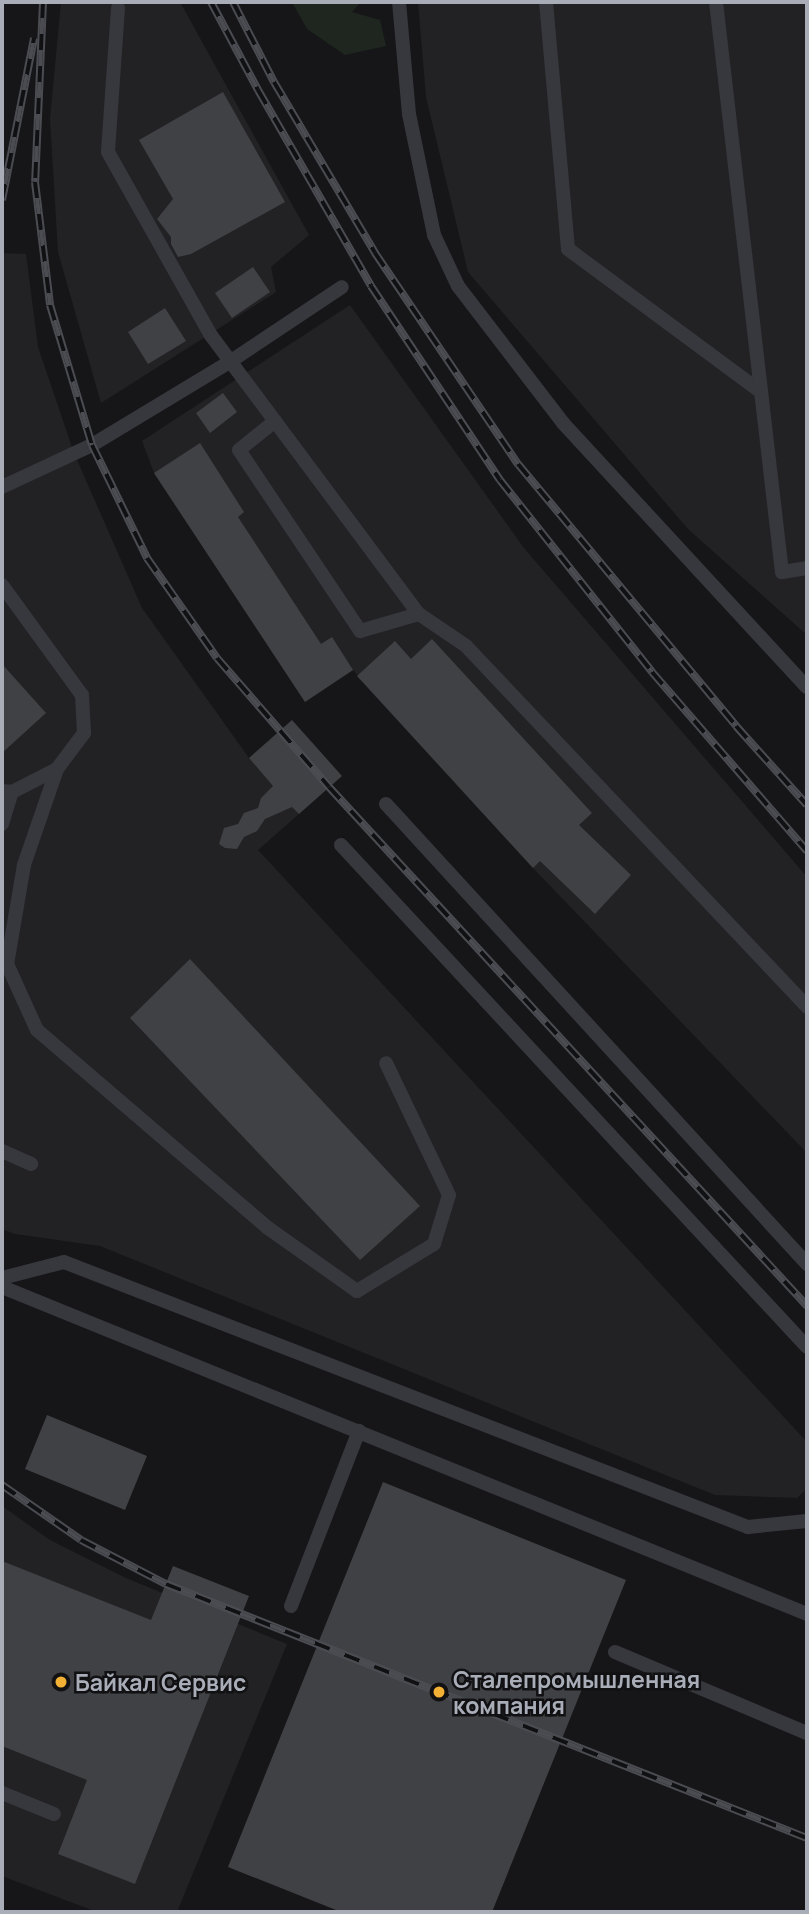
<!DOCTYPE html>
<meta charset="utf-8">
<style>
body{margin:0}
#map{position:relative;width:809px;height:1914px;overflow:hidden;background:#161618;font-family:Manrope,sans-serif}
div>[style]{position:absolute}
.built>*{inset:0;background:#222225}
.green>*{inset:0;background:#1e261f}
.building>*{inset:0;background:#404145}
.lane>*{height:14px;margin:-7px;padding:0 7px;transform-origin:7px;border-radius:7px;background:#37383d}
.rail>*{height:8px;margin-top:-4px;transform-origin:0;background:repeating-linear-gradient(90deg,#111113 0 16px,#4a4c52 0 32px);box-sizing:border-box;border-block:2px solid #4a4c52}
.dots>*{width:19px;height:19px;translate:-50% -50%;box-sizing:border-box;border:4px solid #111113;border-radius:50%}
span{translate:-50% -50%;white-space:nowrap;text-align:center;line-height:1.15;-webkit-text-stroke:5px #111113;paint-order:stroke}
.poi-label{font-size:23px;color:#a8adb8;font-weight:700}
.left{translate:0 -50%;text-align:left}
.frame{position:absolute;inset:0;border:4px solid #a8adb8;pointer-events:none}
</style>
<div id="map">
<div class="built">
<div style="clip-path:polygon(61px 2px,180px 2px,309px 235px,271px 267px,276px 292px,101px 403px,58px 252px,50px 119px)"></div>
<div style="clip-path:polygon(418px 2px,807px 2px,807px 635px,688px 529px,468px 272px,426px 97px)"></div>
<div style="clip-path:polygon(2px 253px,26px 254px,38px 347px,74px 453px,142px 608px,249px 758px,299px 814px,258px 850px,807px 1442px,807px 1488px,797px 1498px,715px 1495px,100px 1246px,15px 1234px,2px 1229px)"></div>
<div style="clip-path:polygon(350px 305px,524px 548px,807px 877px,807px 1153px,533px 868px,353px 670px,305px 702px,154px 473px,142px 441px)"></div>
<div style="clip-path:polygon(2px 1506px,50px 1540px,126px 1578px,287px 1644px,177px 1912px,97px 1912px,2px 1876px)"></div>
</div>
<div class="green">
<div style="clip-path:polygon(292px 2px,361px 2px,352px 12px,380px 20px,386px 46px,345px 55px,307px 29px)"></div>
</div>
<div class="building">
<div style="clip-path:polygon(223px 92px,285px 202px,191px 254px,178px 257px,171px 244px,171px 237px,157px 219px,173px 199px,139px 140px)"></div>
<div style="clip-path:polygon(253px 267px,270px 292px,232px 318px,215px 293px)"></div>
<div style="clip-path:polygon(165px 308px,186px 341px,148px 364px,128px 332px)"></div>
<div style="clip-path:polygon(223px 393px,237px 412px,210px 433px,196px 413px)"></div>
<div style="clip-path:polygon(200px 443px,244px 512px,238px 517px,321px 644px,332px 637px,353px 670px,305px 702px,154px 473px)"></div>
<div style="clip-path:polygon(432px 639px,592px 813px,579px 825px,631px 875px,595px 914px,540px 861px,533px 868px,357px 676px,395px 641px,411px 659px)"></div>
<div style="clip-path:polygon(2px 664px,46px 713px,2px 753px)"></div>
<div style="clip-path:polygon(292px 720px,342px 776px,299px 814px,292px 807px,265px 819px,257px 831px,244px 837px,237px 849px,225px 848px,219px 844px,224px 828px,238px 824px,244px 813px,258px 808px,261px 798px,273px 786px,249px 758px)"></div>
<div style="clip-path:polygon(190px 959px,420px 1206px,360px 1260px,130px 1018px)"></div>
<div style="clip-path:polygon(47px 1415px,147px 1456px,125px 1510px,25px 1469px)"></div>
<div style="clip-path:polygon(383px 1482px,626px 1580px,492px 1912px,341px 1912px,228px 1867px)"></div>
<div style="clip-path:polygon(2px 1561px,151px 1620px,173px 1566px,249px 1596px,135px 1884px,58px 1854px,87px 1780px,2px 1746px)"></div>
</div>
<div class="lane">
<div style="left:399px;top:2px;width:112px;rotate:84.9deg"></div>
<div style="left:409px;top:114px;width:124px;rotate:78.3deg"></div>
<div style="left:434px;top:235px;width:56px;rotate:64.8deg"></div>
<div style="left:458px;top:286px;width:173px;rotate:52.5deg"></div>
<div style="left:563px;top:423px;width:359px;rotate:47.3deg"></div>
<div style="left:546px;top:2px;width:248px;rotate:84.9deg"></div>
<div style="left:568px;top:249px;width:240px;rotate:36.5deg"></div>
<div style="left:716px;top:2px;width:574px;rotate:83.4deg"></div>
<div style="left:782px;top:572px;width:25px;rotate:-9deg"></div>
<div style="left:118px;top:8px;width:144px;rotate:94deg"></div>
<div style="left:108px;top:152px;width:209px;rotate:60.7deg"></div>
<div style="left:210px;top:334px;width:349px;rotate:53.3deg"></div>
<div style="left:419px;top:614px;width:57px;rotate:34.2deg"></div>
<div style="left:466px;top:646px;width:497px;rotate:46.6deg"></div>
<div style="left:275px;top:421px;width:46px;rotate:141.1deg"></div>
<div style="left:239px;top:450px;width:218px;rotate:56.2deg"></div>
<div style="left:360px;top:631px;width:61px;rotate:-16.1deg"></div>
<div style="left:2px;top:487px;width:99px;rotate:-25deg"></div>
<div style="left:92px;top:445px;width:162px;rotate:-31.1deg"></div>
<div style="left:231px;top:361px;width:133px;rotate:-33.7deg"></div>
<div style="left:2px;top:585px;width:136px;rotate:54deg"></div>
<div style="left:82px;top:695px;width:38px;rotate:87deg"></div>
<div style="left:84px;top:733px;width:45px;rotate:126.9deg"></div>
<div style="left:57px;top:769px;width:51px;rotate:152.9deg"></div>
<div style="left:12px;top:792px;width:10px;rotate:-174deg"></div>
<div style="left:57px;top:769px;width:102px;rotate:109deg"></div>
<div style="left:24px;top:865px;width:100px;rotate:99.7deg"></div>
<div style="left:7px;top:964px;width:72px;rotate:65.6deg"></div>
<div style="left:37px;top:1030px;width:304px;rotate:40.6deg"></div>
<div style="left:268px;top:1228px;width:109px;rotate:35.3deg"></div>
<div style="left:357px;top:1291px;width:90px;rotate:-31.4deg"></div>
<div style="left:434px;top:1244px;width:51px;rotate:-73deg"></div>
<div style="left:449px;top:1195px;width:146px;rotate:-115.5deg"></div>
<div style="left:386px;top:804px;width:624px;rotate:47.53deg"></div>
<div style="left:2px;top:824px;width:34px;rotate:-73deg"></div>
<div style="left:341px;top:845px;width:685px;rotate:47.13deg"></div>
<div style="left:2px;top:1151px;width:32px;rotate:24deg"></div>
<div style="left:2px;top:1278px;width:64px;rotate:-14.5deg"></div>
<div style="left:64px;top:1262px;width:734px;rotate:21.18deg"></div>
<div style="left:748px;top:1527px;width:59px;rotate:-5.8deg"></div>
<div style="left:2px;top:1287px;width:869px;rotate:22.11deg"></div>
<div style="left:291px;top:1606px;width:188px;rotate:-68.8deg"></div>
<div style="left:615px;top:1652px;width:208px;rotate:22.9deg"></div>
<div style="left:2px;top:1793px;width:56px;rotate:22deg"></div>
</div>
<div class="rail">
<div style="left:43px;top:2px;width:180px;rotate:92.5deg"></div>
<div style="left:35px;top:182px;width:124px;rotate:83deg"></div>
<div style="left:50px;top:305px;width:146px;rotate:73.3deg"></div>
<div style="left:92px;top:445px;width:126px;rotate:64deg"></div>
<div style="left:147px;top:558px;width:122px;rotate:55deg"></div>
<div style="left:217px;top:658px;width:171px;rotate:49deg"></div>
<div style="left:329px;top:787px;width:706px;rotate:47.35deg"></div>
<div style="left:211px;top:2px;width:100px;rotate:61.9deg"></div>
<div style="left:258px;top:90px;width:226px;rotate:60deg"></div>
<div style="left:371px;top:286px;width:233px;rotate:56.4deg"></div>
<div style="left:500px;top:480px;width:245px;rotate:51.6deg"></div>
<div style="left:652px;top:672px;width:237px;rotate:49.1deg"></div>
<div style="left:233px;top:2px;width:90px;rotate:62.9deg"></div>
<div style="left:274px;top:82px;width:199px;rotate:59.4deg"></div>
<div style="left:375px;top:253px;width:255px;rotate:55.9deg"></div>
<div style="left:518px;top:464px;width:341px;rotate:50.2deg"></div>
<div style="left:736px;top:726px;width:106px;rotate:48.1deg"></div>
<div style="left:2px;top:200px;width:165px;rotate:-78.8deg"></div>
<div style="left:2px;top:1485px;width:96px;rotate:34.8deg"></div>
<div style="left:81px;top:1540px;width:96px;rotate:27.4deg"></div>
<div style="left:166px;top:1584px;width:689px;rotate:21.62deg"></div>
</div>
<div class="dots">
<div style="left:61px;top:1682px;background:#f2b134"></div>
<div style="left:439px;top:1692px;background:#f2b134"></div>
</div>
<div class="poi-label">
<span class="left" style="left:453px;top:1692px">Сталепромышленная<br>компания</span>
<span class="left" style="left:75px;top:1682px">Байкал Сервис</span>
</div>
<div class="frame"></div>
</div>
